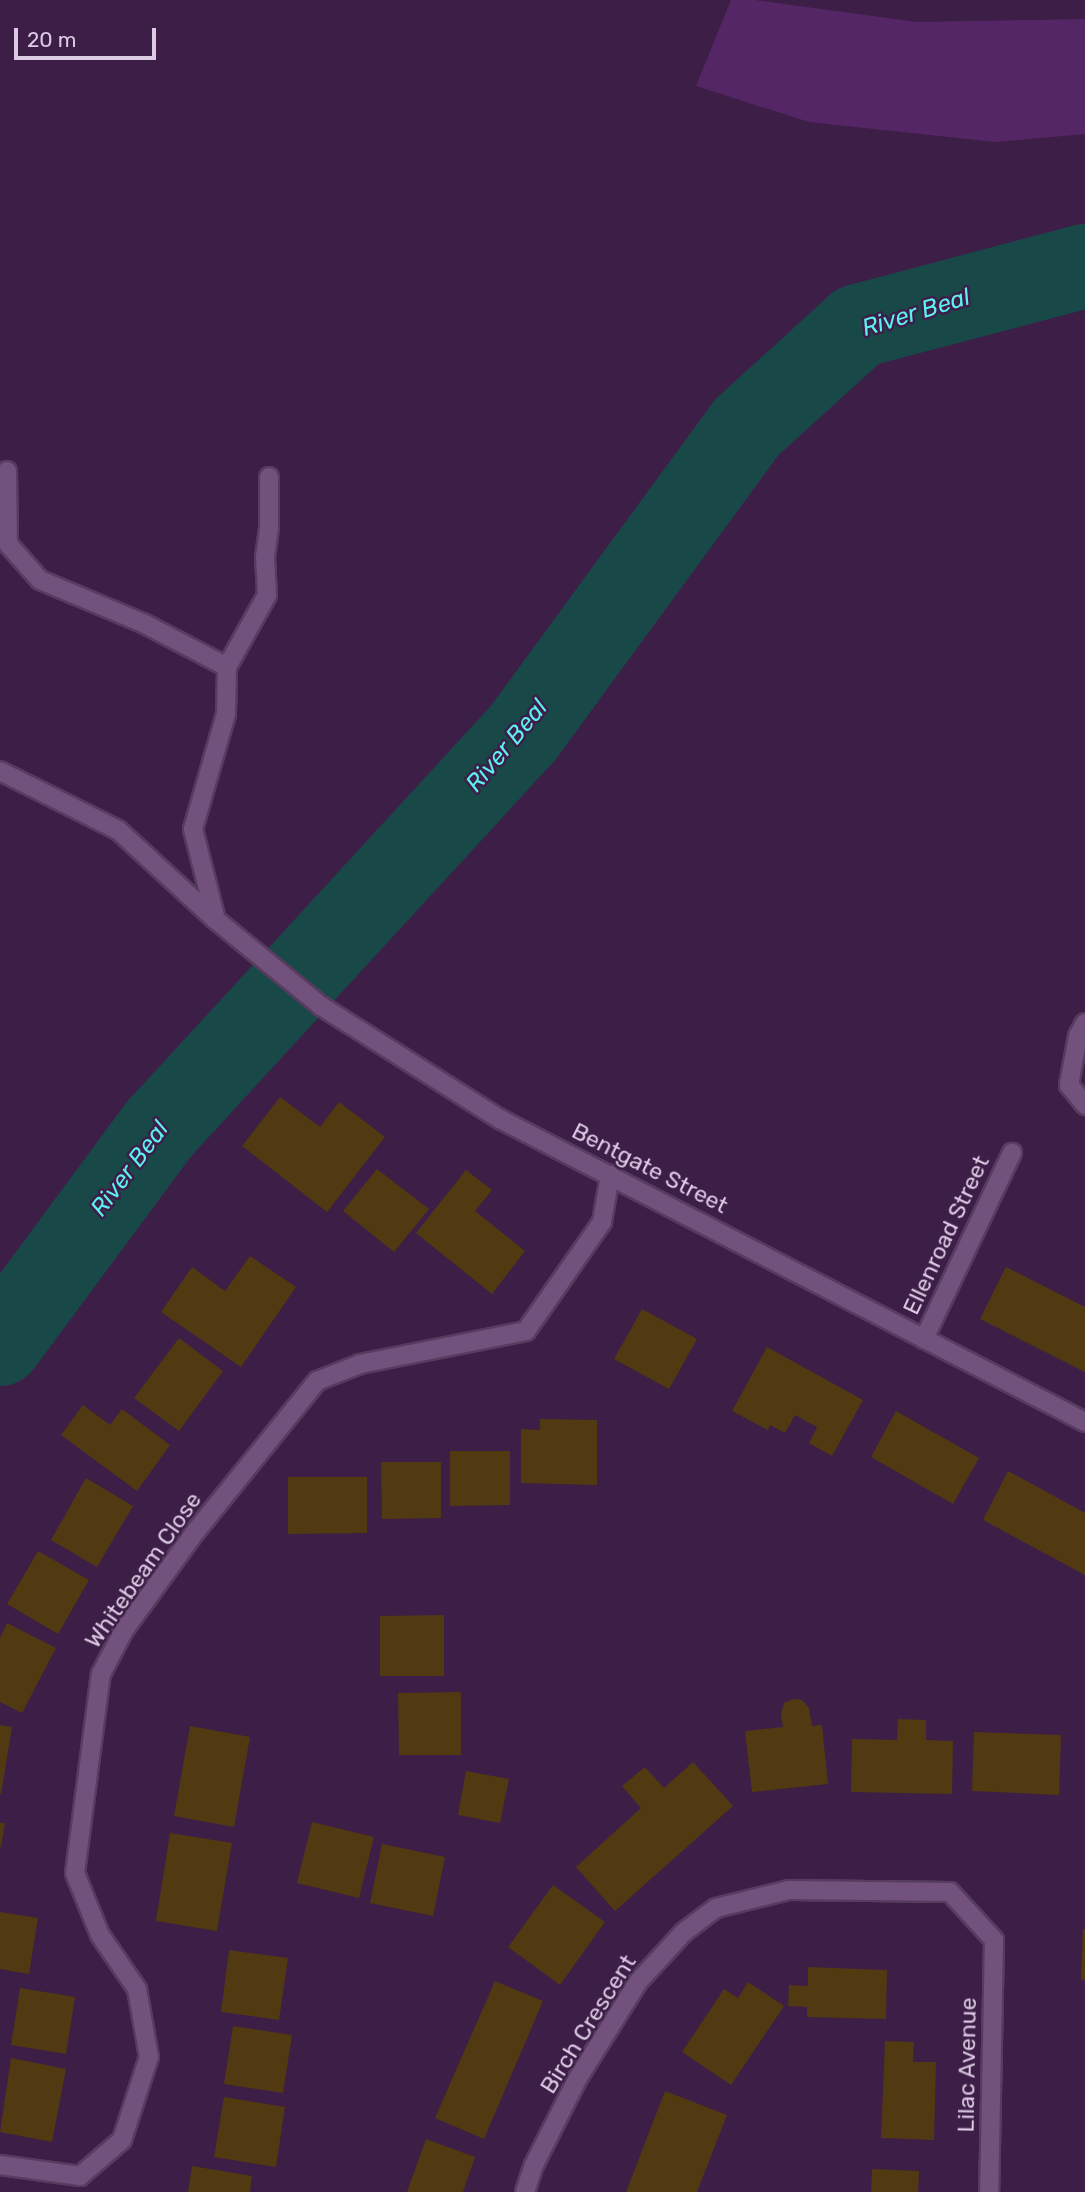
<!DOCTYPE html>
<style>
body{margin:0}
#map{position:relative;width:1085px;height:2192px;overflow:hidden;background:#3d1e47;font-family:Rubik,sans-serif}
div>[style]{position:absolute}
.green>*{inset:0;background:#552665}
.river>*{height:84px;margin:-42px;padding:0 42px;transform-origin:42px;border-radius:42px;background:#194849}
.building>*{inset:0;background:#513911}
.roads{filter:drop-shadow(2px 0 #573c60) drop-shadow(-2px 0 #573c60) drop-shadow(0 2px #573c60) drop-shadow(0 -2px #573c60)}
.minor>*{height:18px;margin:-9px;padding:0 9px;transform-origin:9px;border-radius:9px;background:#72517d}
span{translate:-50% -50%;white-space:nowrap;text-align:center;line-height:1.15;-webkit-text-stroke:5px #3d1e47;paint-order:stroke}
.street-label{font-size:23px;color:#ddcbe4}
.water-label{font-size:24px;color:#5cf0f3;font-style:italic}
.scale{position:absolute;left:14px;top:28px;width:142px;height:32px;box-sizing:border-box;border:4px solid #ddcbe4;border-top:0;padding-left:9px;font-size:21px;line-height:24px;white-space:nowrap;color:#ddcbe4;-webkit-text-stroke:5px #3d1e47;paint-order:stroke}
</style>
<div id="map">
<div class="green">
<div style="clip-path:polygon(731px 0,755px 0,917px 22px,1085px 19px,1085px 134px,995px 142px,809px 122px,696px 86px)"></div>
</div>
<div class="river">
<div style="left:0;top:1344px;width:269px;rotate:-53.5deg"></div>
<div style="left:160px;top:1128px;width:536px;rotate:-47.42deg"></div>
<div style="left:523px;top:733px;width:378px;rotate:-53.8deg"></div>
<div style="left:746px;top:428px;width:151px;rotate:-42.3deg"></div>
<div style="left:858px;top:326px;width:235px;rotate:-14.8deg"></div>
</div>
<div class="building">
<div style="clip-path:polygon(280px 1097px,320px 1127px,339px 1102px,385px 1137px,327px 1212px,242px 1146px)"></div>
<div style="clip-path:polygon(377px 1169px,429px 1209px,394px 1252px,343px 1211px)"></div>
<div style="clip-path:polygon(466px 1170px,492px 1190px,475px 1211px,525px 1251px,492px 1294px,416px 1233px)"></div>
<div style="clip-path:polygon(250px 1256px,296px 1287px,241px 1367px,161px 1312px,192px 1267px,225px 1291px)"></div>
<div style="clip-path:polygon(1006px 1267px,1085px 1307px,1085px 1372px,980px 1319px)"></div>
<div style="clip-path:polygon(642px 1309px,697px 1339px,669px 1389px,614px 1359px)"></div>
<div style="clip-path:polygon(179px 1338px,223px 1371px,179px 1431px,134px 1398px)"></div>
<div style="clip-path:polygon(767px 1347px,863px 1400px,832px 1456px,809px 1443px,817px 1427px,795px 1415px,785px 1433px,770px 1425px,768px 1430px,732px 1411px)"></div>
<div style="clip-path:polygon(83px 1405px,110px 1425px,122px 1409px,170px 1445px,137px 1491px,61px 1435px)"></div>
<div style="clip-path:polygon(896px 1411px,979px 1458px,953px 1504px,871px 1457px)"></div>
<div style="clip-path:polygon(540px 1419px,597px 1420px,597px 1485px,521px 1483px,521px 1429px,540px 1430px)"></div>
<div style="clip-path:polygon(450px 1451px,510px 1451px,510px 1505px,450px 1506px)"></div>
<div style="clip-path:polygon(381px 1462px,441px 1462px,441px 1518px,382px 1519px)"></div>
<div style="clip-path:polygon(1008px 1471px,1085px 1513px,1085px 1575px,983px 1520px)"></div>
<div style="clip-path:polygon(288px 1477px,367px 1477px,367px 1533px,288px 1534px)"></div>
<div style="clip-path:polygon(86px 1478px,133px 1506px,97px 1567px,51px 1540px)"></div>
<div style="clip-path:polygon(38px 1551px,89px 1580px,58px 1634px,7px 1604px)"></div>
<div style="clip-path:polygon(444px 1615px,444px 1676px,380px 1676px,380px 1616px)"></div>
<div style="clip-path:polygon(7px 1623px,56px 1648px,22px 1713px,0 1702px,0 1638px)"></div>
<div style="clip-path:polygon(461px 1692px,461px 1755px,399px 1755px,398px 1693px)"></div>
<div style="clip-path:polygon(793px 1699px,802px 1700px,809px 1708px,812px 1726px,822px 1725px,828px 1784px,752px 1792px,745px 1731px,783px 1727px,781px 1714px,784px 1703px)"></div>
<div style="clip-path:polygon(898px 1719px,926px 1720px,926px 1740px,953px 1741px,952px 1794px,851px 1792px,852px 1739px,897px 1740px)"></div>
<div style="clip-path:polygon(0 1725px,12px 1727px,1px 1794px,0 1794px)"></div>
<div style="clip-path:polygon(190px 1726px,250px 1737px,234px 1827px,174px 1816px)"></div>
<div style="clip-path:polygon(974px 1732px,1061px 1735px,1059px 1795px,972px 1791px)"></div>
<div style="clip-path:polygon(693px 1762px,733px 1806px,615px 1911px,576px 1867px,641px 1808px,622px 1786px,645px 1767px,664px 1788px)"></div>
<div style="clip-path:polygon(466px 1771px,509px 1779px,500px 1823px,458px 1815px)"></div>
<div style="clip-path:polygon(312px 1822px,374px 1837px,359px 1898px,297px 1883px)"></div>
<div style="clip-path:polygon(0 1823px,5px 1823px,1px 1847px,0 1847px)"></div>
<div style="clip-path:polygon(170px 1833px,232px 1843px,217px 1931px,156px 1921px)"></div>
<div style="clip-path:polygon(382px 1844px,445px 1857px,433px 1916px,370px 1903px)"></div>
<div style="clip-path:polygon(553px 1885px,605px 1922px,560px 1985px,508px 1947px)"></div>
<div style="clip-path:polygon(0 1912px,38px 1918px,29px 1974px,0 1969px)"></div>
<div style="clip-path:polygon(1083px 1929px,1085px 1929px,1085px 1980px,1081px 1980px)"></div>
<div style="clip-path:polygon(229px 1950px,288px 1958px,279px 2020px,221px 2012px)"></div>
<div style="clip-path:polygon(808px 1967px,887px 1970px,886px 2019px,807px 2017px,807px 2007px,788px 2006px,789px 1985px,808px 1986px)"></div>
<div style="clip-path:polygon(495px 1981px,543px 2001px,484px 2139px,435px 2118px)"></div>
<div style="clip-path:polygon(748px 1982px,784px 2006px,731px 2085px,682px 2052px,724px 1989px,738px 1998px)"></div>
<div style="clip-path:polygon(20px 1988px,75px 1997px,66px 2054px,11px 2045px)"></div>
<div style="clip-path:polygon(233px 2026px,292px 2035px,283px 2093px,224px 2084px)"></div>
<div style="clip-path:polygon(885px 2041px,914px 2042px,913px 2062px,936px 2062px,934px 2140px,881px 2138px)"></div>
<div style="clip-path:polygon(11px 2058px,66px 2069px,52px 2142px,0 2132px)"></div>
<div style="clip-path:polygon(665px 2091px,727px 2115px,697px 2192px,626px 2192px)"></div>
<div style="clip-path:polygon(224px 2097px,285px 2107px,276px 2167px,214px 2157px)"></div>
<div style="clip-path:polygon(426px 2139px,475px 2157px,463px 2192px,407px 2192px)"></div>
<div style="clip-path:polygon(192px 2166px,252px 2176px,250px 2192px,188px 2192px)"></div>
<div style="clip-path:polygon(872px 2169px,919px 2171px,918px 2192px,871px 2192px)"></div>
</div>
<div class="roads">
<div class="minor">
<div style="left:7px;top:471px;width:73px;rotate:89.2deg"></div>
<div style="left:8px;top:544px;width:48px;rotate:48.4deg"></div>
<div style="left:40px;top:580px;width:112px;rotate:22.7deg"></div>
<div style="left:143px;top:623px;width:95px;rotate:27.6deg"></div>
<div style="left:227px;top:667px;width:47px;rotate:91.2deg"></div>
<div style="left:226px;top:714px;width:120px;rotate:106deg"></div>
<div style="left:193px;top:829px;width:94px;rotate:75.8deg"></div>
<div style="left:227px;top:667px;width:82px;rotate:-60.9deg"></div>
<div style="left:267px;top:595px;width:38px;rotate:-93deg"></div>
<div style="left:265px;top:557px;width:30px;rotate:-82deg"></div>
<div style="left:269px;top:527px;width:50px;rotate:-90deg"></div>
<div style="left:0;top:771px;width:132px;rotate:26.6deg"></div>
<div style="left:118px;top:830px;width:133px;rotate:42.6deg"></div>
<div style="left:216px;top:920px;width:136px;rotate:39.3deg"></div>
<div style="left:321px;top:1006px;width:212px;rotate:32.3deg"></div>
<div style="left:500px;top:1119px;width:659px;rotate:27.38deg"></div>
<div style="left:1085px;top:1023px;width:15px;rotate:118deg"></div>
<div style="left:1078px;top:1036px;width:50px;rotate:100.4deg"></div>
<div style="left:1069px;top:1085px;width:26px;rotate:51deg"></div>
<div style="left:924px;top:1339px;width:206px;rotate:-64.7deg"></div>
<div style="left:0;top:2165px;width:81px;rotate:7.8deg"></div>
<div style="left:80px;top:2176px;width:55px;rotate:-40.6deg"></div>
<div style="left:122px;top:2140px;width:87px;rotate:-72deg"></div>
<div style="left:149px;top:2057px;width:69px;rotate:-100deg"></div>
<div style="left:137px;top:1989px;width:65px;rotate:-124.4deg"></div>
<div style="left:100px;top:1935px;width:67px;rotate:-112deg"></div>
<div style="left:75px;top:1873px;width:201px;rotate:-82.6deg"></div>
<div style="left:101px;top:1674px;width:50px;rotate:-62.4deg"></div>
<div style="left:124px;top:1630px;width:122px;rotate:-54deg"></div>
<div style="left:196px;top:1531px;width:193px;rotate:-51.1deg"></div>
<div style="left:317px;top:1381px;width:46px;rotate:-21.6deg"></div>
<div style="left:360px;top:1364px;width:169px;rotate:-11.2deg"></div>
<div style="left:526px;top:1331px;width:133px;rotate:-55.1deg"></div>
<div style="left:602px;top:1222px;width:48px;rotate:-80.3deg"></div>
<div style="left:525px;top:2192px;width:28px;rotate:-72deg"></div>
<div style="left:534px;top:2165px;width:97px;rotate:-63.2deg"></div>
<div style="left:578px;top:2078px;width:113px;rotate:-58deg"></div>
<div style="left:638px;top:1982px;width:68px;rotate:-47.4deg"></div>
<div style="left:684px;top:1932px;width:40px;rotate:-37deg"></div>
<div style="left:716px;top:1908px;width:75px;rotate:-13.9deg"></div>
<div style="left:789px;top:1890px;width:161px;rotate:0.7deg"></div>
<div style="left:950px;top:1892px;width:65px;rotate:47.5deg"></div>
<div style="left:994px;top:1940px;width:252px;rotate:91.1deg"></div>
</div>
</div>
<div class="street-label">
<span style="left:650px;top:1168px;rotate:27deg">Bentgate Street</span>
<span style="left:946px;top:1235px;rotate:-65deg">Ellenroad Street</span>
<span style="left:143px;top:1570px;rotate:-55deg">Whitebeam Close</span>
<span style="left:588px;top:2024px;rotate:-58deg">Birch Crescent</span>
<span style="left:967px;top:2065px;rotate:-89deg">Lilac Avenue</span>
</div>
<div class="water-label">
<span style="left:916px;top:313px;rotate:-17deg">River Beal</span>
<span style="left:507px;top:746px;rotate:-50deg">River Beal</span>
<span style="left:130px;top:1169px;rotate:-53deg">River Beal</span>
</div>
<div class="scale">20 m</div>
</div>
